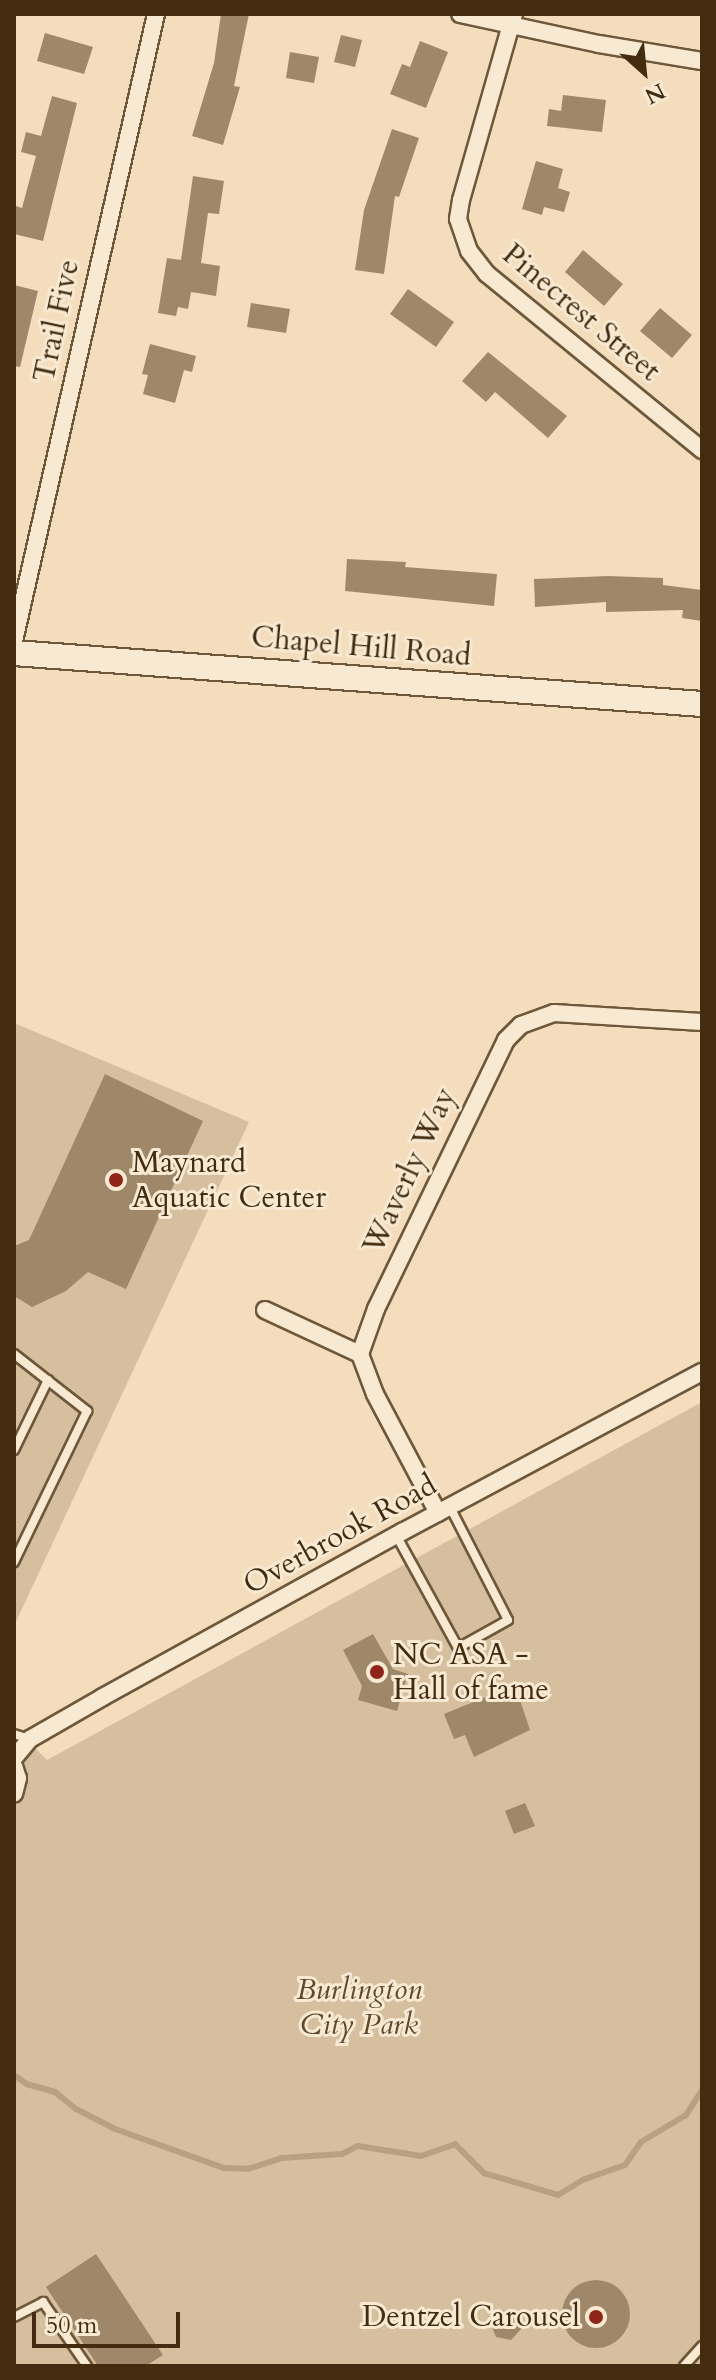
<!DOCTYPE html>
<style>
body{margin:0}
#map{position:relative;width:716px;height:2380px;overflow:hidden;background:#f4ddbc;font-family:Cardo,serif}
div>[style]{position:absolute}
.green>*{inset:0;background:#d6bf9f}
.stream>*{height:6px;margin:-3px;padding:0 3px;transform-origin:3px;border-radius:3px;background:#b8a181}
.building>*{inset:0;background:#9f8869}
.round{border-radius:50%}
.roads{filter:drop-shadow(2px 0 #6f583a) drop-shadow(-2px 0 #6f583a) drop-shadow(0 2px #6f583a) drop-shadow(0 -2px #6f583a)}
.service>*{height:8px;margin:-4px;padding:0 4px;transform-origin:4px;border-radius:4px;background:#f8e9d3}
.minor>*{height:16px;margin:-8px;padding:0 8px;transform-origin:8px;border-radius:8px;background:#f8e9d3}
.secondary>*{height:24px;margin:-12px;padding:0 12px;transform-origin:12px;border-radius:12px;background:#f8e9d3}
.dots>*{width:22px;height:22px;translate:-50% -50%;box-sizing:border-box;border:4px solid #f8e9d3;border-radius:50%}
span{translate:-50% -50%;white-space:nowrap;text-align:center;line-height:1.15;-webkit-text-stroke:6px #f8e9d3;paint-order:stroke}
.street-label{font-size:30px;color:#432c0f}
.poi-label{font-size:30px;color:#432c0f}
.left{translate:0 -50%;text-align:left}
.right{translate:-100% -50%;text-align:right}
.park-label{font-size:30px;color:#60492c;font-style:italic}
.frame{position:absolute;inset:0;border:16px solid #432c0f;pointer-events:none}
.north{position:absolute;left:604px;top:32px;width:80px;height:80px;-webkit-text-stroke:6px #f8e9d3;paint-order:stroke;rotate:153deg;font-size:22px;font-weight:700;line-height:32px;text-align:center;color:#432c0f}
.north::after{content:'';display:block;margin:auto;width:28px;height:36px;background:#432c0f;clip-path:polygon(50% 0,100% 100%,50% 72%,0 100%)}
.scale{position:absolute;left:32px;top:2312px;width:148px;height:36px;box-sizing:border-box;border:4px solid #432c0f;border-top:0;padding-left:10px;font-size:24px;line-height:28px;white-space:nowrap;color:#432c0f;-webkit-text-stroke:6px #f8e9d3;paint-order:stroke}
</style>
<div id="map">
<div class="green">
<div style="clip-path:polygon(14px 1023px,249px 1122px,14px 1626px)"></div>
<div style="clip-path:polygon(702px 1402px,702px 2366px,14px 2366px,14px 1727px,47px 1760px)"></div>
</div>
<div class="stream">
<div style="left:14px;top:2075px;width:16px;rotate:35deg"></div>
<div style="left:27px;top:2084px;width:29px;rotate:16deg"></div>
<div style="left:55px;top:2092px;width:27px;rotate:39deg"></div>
<div style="left:76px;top:2109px;width:44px;rotate:27.1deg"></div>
<div style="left:115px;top:2129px;width:116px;rotate:19.7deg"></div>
<div style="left:224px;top:2168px;width:24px;rotate:2deg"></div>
<div style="left:248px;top:2169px;width:35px;rotate:-18deg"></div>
<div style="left:281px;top:2158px;width:61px;rotate:-3.8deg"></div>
<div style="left:342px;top:2154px;width:18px;rotate:-27deg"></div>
<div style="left:358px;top:2146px;width:64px;rotate:9deg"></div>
<div style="left:421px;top:2156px;width:36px;rotate:-19deg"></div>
<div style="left:455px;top:2144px;width:41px;rotate:45deg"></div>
<div style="left:484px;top:2173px;width:77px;rotate:16.6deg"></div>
<div style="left:558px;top:2195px;width:31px;rotate:-31deg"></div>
<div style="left:585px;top:2179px;width:42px;rotate:-19.3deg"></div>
<div style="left:625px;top:2165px;width:28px;rotate:-55deg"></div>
<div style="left:641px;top:2142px;width:52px;rotate:-31deg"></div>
<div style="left:686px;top:2115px;width:30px;rotate:-57deg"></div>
</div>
<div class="building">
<div style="clip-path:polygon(221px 14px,249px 14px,234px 86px,240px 87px,223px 145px,192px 136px,214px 63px)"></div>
<div style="clip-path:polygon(45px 33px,93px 47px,84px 74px,37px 61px)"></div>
<div style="clip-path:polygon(341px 35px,362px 40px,355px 67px,334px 62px)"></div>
<div style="clip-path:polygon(420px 41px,448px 52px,426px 108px,390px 94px,402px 64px,410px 67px)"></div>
<div style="clip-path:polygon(290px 52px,319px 57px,314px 83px,286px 78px)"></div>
<div style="clip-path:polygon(563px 95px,606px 100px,602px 132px,547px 126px,549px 109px,561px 111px)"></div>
<div style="clip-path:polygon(52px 96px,77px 103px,43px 241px,14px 234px,14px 215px,16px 206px,22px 208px,36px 156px,21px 152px,26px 132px,41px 136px)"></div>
<div style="clip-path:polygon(392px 129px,419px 138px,399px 197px,395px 196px,384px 274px,355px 270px,364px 210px)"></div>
<div style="clip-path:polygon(536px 161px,563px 169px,558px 188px,570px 192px,564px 212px,544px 207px,542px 215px,522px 209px)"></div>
<div style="clip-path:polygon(193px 176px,224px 181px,219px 214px,208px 213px,201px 263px,220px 266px,216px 296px,191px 292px,188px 309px,178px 307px,176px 316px,158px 313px,167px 258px,181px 260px)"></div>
<div style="clip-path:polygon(583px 250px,623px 284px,604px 306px,565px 272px)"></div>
<div style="clip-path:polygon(14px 285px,38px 291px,20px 367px,14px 366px)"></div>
<div style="clip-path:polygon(408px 289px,454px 322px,436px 347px,390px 314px)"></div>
<div style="clip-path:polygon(251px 303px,290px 309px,286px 333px,247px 327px)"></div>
<div style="clip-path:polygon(660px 308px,692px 335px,672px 358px,640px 331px)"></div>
<div style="clip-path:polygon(150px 344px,196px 356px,192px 372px,184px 370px,175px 403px,143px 394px,148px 375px,142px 374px)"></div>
<div style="clip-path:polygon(488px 352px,567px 416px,548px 438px,495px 392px,486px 402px,462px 381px)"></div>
<div style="clip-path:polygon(347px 559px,406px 562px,405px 567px,497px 574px,494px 606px,345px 591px)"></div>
<div style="clip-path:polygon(608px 576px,663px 578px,663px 585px,702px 590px,702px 621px,682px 618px,683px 610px,606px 612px,606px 602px,535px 607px,534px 579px)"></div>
<div style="clip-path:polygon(105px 1074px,203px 1121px,126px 1289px,88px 1272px,66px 1291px,32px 1307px,14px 1296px,14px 1246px,29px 1240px)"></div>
<div style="clip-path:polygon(373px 1634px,393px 1669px,408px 1674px,397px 1711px,358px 1700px,362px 1686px,343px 1650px)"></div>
<div style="clip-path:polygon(515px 1685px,530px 1730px,474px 1757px,465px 1735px,454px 1739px,444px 1714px)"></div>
<div style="clip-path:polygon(525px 1803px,535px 1826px,514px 1834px,505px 1811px)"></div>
<div style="clip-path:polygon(96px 2254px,163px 2355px,146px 2366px,98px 2366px,46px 2287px)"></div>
<div class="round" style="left:562px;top:2280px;width:68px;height:68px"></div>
<div style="clip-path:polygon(502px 2310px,517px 2313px,521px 2329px,511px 2340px,496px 2337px,490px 2322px)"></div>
</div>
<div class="roads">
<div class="service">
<div style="left:14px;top:1354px;width:93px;rotate:38deg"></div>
<div style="left:87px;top:1411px;width:168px;rotate:115.8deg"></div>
<div style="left:14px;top:1450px;width:78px;rotate:-64.1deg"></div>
<div style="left:396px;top:1535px;width:129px;rotate:61.2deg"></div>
<div style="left:458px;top:1648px;width:57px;rotate:-29.2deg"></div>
<div style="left:508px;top:1620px;width:127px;rotate:-117.2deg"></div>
<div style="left:14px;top:1734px;width:16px;rotate:18deg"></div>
<div style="left:14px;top:2317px;width:33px;rotate:-27deg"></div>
<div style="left:43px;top:2302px;width:78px;rotate:55.5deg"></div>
<div style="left:684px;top:2366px;width:27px;rotate:-48deg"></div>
</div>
<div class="minor">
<div style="left:460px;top:14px;width:142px;rotate:12.2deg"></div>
<div style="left:599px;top:44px;width:104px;rotate:9.4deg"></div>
<div style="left:514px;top:14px;width:193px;rotate:105.9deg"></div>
<div style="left:461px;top:200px;width:19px;rotate:99deg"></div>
<div style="left:458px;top:219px;width:34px;rotate:71deg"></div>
<div style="left:469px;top:251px;width:29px;rotate:52deg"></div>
<div style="left:487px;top:274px;width:278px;rotate:39.3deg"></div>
<div style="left:14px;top:641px;width:643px;rotate:-77.24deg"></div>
<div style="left:265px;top:1310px;width:105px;rotate:24.9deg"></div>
<div style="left:438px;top:1513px;width:135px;rotate:-117.9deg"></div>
<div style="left:375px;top:1394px;width:43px;rotate:-110.6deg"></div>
<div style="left:360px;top:1354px;width:48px;rotate:-70.4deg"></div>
<div style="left:376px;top:1309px;width:299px;rotate:-64.2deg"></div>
<div style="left:506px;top:1040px;width:21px;rotate:-45deg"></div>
<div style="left:521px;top:1025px;width:35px;rotate:-20deg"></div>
<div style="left:554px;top:1013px;width:148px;rotate:3.5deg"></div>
<div style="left:14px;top:1758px;width:25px;rotate:-50deg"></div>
<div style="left:30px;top:1739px;width:84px;rotate:-29.9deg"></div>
<div style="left:103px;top:1697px;width:342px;rotate:-28.9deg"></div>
<div style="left:402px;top:1532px;width:340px;rotate:-28.1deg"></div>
<div style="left:14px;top:1766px;width:13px;rotate:72deg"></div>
<div style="left:18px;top:1778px;width:16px;rotate:104deg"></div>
</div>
<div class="secondary">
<div style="left:14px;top:653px;width:690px;rotate:4.24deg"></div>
</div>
</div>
<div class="dots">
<div style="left:116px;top:1180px;background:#8f2418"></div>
<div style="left:377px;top:1672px;background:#8f2418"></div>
<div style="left:596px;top:2317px;background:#8f2418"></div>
</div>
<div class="street-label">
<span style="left:581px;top:313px;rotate:40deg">Pinecrest Street</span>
<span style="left:57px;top:321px;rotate:-78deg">Trail Five</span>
<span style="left:361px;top:647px;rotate:5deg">Chapel Hill Road</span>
<span style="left:410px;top:1171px;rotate:-65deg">Waverly Way</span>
<span style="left:340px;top:1535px;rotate:-29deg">Overbrook Road</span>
</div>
<div class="poi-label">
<span class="left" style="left:132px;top:1180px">Maynard<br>Aquatic Center</span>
<span class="left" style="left:393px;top:1672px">NC ASA -<br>Hall of fame</span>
<span class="right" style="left:580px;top:2317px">Dentzel Carousel</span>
</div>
<div class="park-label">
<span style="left:359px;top:2007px">Burlington<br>City Park</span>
</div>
<div class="frame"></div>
<div class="north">N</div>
<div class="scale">50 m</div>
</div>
